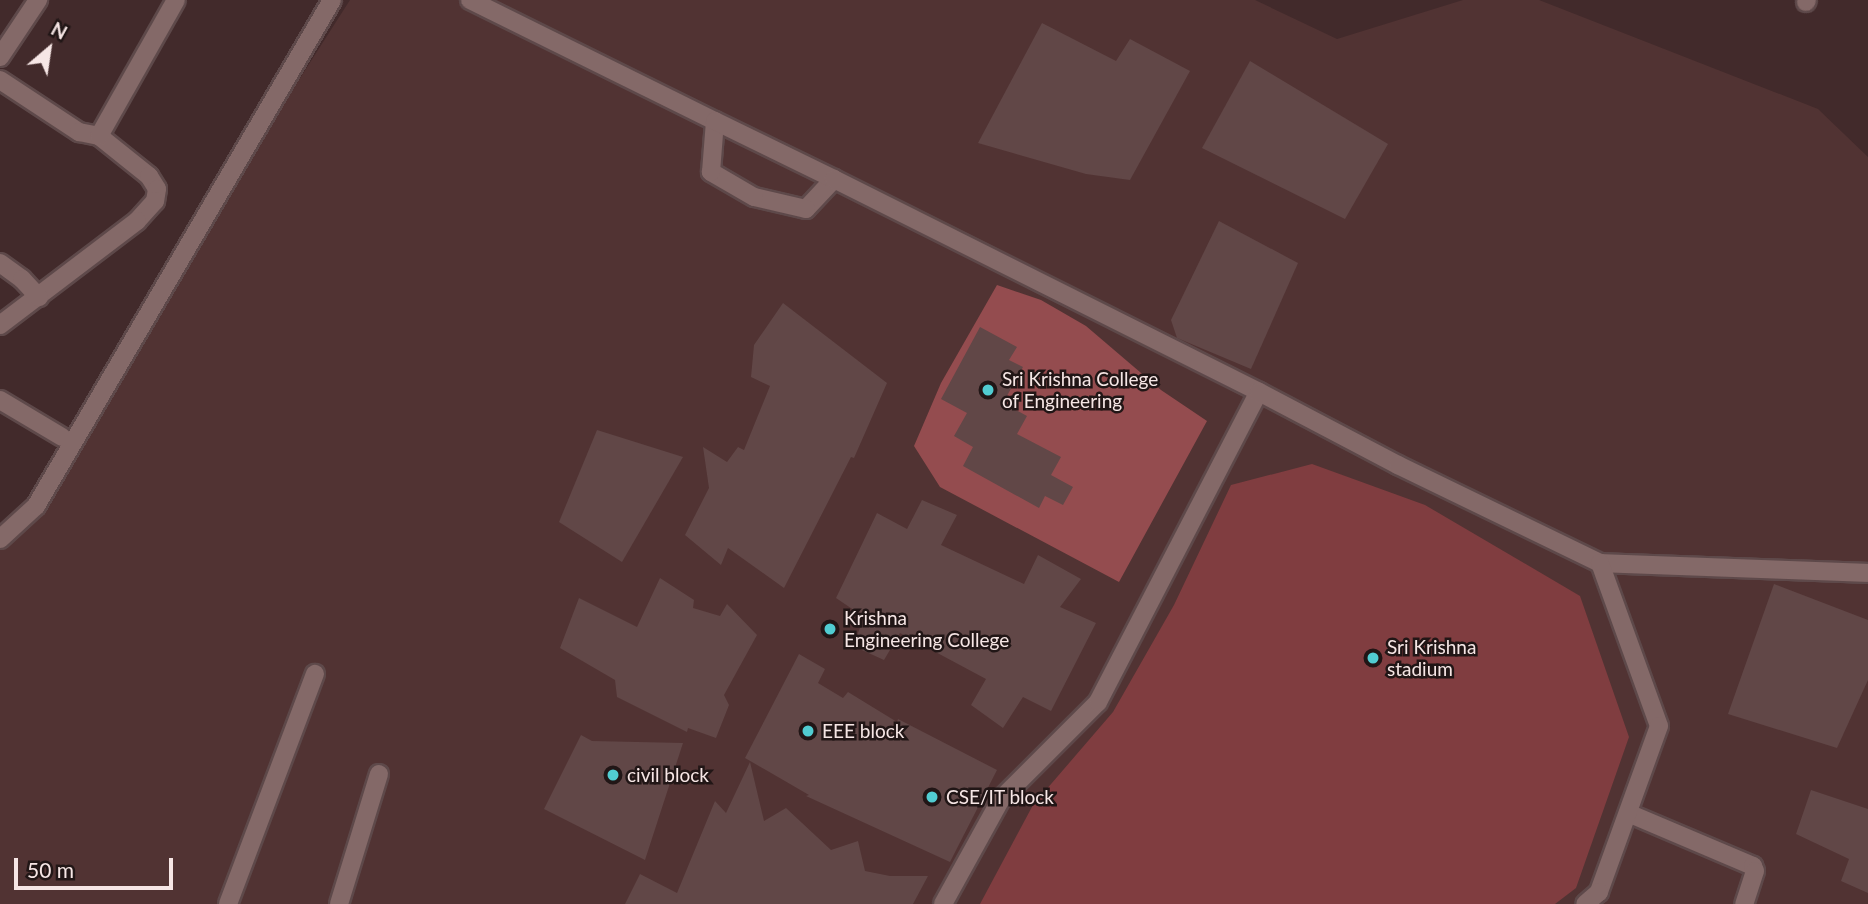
<!DOCTYPE html>
<style>
body{margin:0}
#map{position:relative;width:1868px;height:904px;overflow:hidden;background:#422a2b;font-family:Lato,sans-serif}
div>[style]{position:absolute}
.built>*{inset:0;background:#513333}
.green>*{inset:0;background:#803d40}
.forest>*{inset:0;background:#944c4f}
.building>*{inset:0;background:#614747}
.roads{filter:drop-shadow(2px 0 #5e494a) drop-shadow(-2px 0 #5e494a) drop-shadow(0 2px #5e494a) drop-shadow(0 -2px #5e494a)}
.minor>*{height:18px;margin:-9px;padding:0 9px;transform-origin:9px;border-radius:9px;background:#846968}
.dots>*{width:19px;height:19px;translate:-50% -50%;box-sizing:border-box;border:4px solid #211616;border-radius:50%}
span{translate:-50% -50%;white-space:nowrap;text-align:center;line-height:1.15;-webkit-text-stroke:5px #211616;paint-order:stroke}
.poi-label{font-size:19px;color:#f6e6e5}
.left{translate:0 -50%;text-align:left}
.north{position:absolute;left:14px;top:14px;width:70px;height:70px;-webkit-text-stroke:5px #211616;paint-order:stroke;rotate:29deg;font-size:19px;font-weight:700;line-height:28px;text-align:center;color:#f6e6e5}
.north::after{content:'';display:block;margin:auto;width:24px;height:32px;background:#f6e6e5;clip-path:polygon(50% 0,100% 100%,50% 72%,0 100%)}
.scale{position:absolute;left:14px;top:858px;width:159px;height:32px;box-sizing:border-box;border:4px solid #f6e6e5;border-top:0;padding-left:9px;font-size:21px;line-height:24px;white-space:nowrap;color:#f6e6e5;-webkit-text-stroke:5px #211616;paint-order:stroke}
</style>
<div id="map">
<div class="built">
<div style="clip-path:polygon(350px 0,1255px 0,1337px 39px,1463px 0,1539px 0,1818px 109px,1868px 157px,1868px 904px,0 904px,0 547px)"></div>
</div>
<div class="green">
<div style="clip-path:polygon(1312px 464px,1425px 505px,1580px 596px,1629px 737px,1576px 888px,1555px 904px,980px 904px,1033px 805px,1113px 712px,1174px 605px,1231px 485px)"></div>
</div>
<div class="forest">
<div style="clip-path:polygon(997px 285px,1041px 300px,1086px 326px,1161px 390px,1207px 421px,1119px 582px,940px 487px,914px 446px,941px 383px)"></div>
</div>
<div class="building">
<div style="clip-path:polygon(1042px 23px,1116px 61px,1130px 39px,1190px 71px,1130px 180px,1086px 174px,978px 143px)"></div>
<div style="clip-path:polygon(1250px 61px,1388px 144px,1345px 219px,1202px 148px)"></div>
<div style="clip-path:polygon(1219px 221px,1298px 263px,1251px 369px,1177px 338px,1171px 320px)"></div>
<div style="clip-path:polygon(783px 303px,887px 383px,854px 458px,851px 457px,784px 588px,728px 548px,721px 565px,685px 535px,709px 488px,703px 447px,727px 462px,738px 447px,744px 450px,770px 386px,751px 377px,754px 345px)"></div>
<div style="clip-path:polygon(980px 327px,1017px 347px,1009px 360px,1023px 367px,1003px 403px,1027px 416px,1017px 434px,1061px 457px,1051px 475px,1073px 487px,1063px 505px,1045px 496px,1039px 508px,963px 466px,973px 447px,954px 436px,967px 413px,941px 399px)"></div>
<div style="clip-path:polygon(597px 430px,683px 457px,622px 562px,559px 522px)"></div>
<div style="clip-path:polygon(922px 500px,957px 515px,941px 545px,1024px 584px,1038px 555px,1081px 579px,1060px 607px,1096px 623px,1051px 711px,1023px 697px,1003px 728px,971px 705px,986px 679px,900px 633px,884px 660px,853px 646px,864px 617px,836px 598px,877px 513px,907px 529px)"></div>
<div style="clip-path:polygon(660px 578px,694px 600px,693px 608px,720px 616px,727px 604px,757px 635px,724px 695px,729px 705px,716px 738px,688px 728px,687px 732px,617px 697px,615px 680px,560px 648px,579px 598px,637px 627px)"></div>
<div style="clip-path:polygon(1774px 584px,1868px 620px,1868px 680px,1837px 748px,1728px 714px)"></div>
<div style="clip-path:polygon(799px 654px,825px 669px,818px 683px,843px 698px,848px 692px,897px 722px,898px 719px,997px 770px,950px 862px,806px 796px,809px 795px,745px 758px)"></div>
<div style="clip-path:polygon(581px 735px,592px 741px,683px 743px,645px 860px,544px 809px)"></div>
<div style="clip-path:polygon(750px 762px,764px 821px,786px 808px,831px 850px,858px 841px,865px 871px,890px 876px,928px 876px,913px 904px,625px 904px,640px 874px,677px 893px,715px 801px,726px 813px)"></div>
<div style="clip-path:polygon(1811px 790px,1868px 809px,1868px 893px,1841px 881px,1849px 859px,1796px 834px)"></div>
</div>
<div class="roads">
<div class="minor">
<div style="left:470px;top:0;width:273px;rotate:26.3deg"></div>
<div style="left:1806px;top:2px;width:2px;rotate:-63deg"></div>
<div style="left:0;top:57px;width:69px;rotate:-56.3deg"></div>
<div style="left:0;top:80px;width:95px;rotate:33.4deg"></div>
<div style="left:79px;top:132px;width:20px;rotate:11deg"></div>
<div style="left:99px;top:136px;width:64px;rotate:38.7deg"></div>
<div style="left:149px;top:176px;width:15px;rotate:58deg"></div>
<div style="left:157px;top:189px;width:12px;rotate:99deg"></div>
<div style="left:155px;top:201px;width:27px;rotate:132deg"></div>
<div style="left:137px;top:221px;width:172px;rotate:142.8deg"></div>
<div style="left:99px;top:136px;width:156px;rotate:-60.5deg"></div>
<div style="left:834px;top:179px;width:41px;rotate:133deg"></div>
<div style="left:806px;top:209px;width:53px;rotate:-167deg"></div>
<div style="left:754px;top:197px;width:50px;rotate:-149.8deg"></div>
<div style="left:711px;top:172px;width:51px;rotate:-85.5deg"></div>
<div style="left:715px;top:121px;width:132px;rotate:26deg"></div>
<div style="left:834px;top:179px;width:475px;rotate:26.6deg"></div>
<div style="left:0;top:263px;width:27px;rotate:36deg"></div>
<div style="left:22px;top:279px;width:25px;rotate:47deg"></div>
<div style="left:0;top:400px;width:72px;rotate:30.8deg"></div>
<div style="left:0;top:539px;width:49px;rotate:-42.5deg"></div>
<div style="left:36px;top:506px;width:586px;rotate:-59.67deg"></div>
<div style="left:1600px;top:563px;width:268px;rotate:2.1deg"></div>
<div style="left:1628px;top:813px;width:136px;rotate:23deg"></div>
<div style="left:1753px;top:866px;width:5px;rotate:68deg"></div>
<div style="left:1755px;top:871px;width:35px;rotate:108deg"></div>
<div style="left:228px;top:904px;width:246px;rotate:-69.3deg"></div>
<div style="left:339px;top:904px;width:136px;rotate:-72.9deg"></div>
<div style="left:943px;top:904px;width:120px;rotate:-61.1deg"></div>
<div style="left:1001px;top:799px;width:137px;rotate:-45deg"></div>
<div style="left:1098px;top:702px;width:349px;rotate:-62.6deg"></div>
<div style="left:1259px;top:392px;width:157px;rotate:27.7deg"></div>
<div style="left:1398px;top:465px;width:225px;rotate:25.9deg"></div>
<div style="left:1600px;top:563px;width:173px;rotate:70.1deg"></div>
<div style="left:1659px;top:726px;width:177px;rotate:109.9deg"></div>
<div style="left:1599px;top:892px;width:18px;rotate:139deg"></div>
</div>
</div>
<div class="dots">
<div style="left:988px;top:390px;background:#51ccd1"></div>
<div style="left:830px;top:629px;background:#51ccd1"></div>
<div style="left:1373px;top:658px;background:#51ccd1"></div>
<div style="left:808px;top:731px;background:#51ccd1"></div>
<div style="left:613px;top:775px;background:#51ccd1"></div>
<div style="left:932px;top:797px;background:#51ccd1"></div>
</div>
<div class="poi-label">
<span class="left" style="left:1002px;top:390px">Sri Krishna College<br>of Engineering</span>
<span class="left" style="left:844px;top:629px">Krishna<br>Engineering College</span>
<span class="left" style="left:1387px;top:658px">Sri Krishna<br>stadium</span>
<span class="left" style="left:822px;top:731px">EEE block</span>
<span class="left" style="left:627px;top:775px">civil block</span>
<span class="left" style="left:946px;top:797px">CSE/IT block</span>
</div>
<div class="north">N</div>
<div class="scale">50 m</div>
</div>
